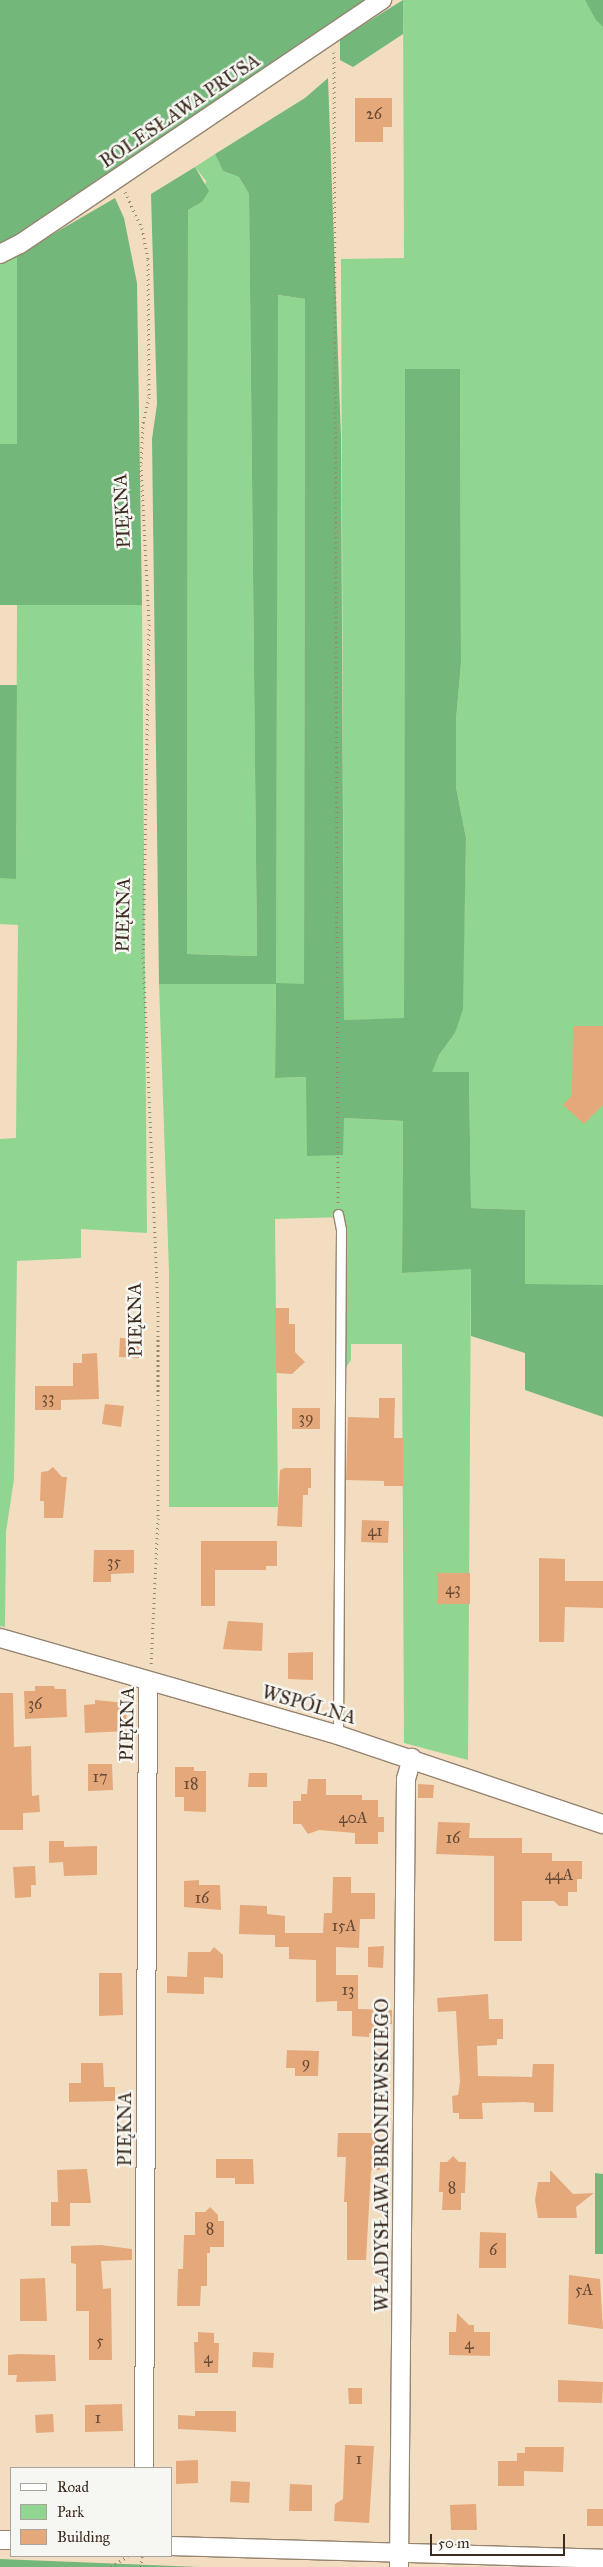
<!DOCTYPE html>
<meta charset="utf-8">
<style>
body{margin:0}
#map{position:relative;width:603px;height:2567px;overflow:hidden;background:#f2ddc1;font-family:"IM FELL Great Primer",serif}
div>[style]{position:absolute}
.green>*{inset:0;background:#90d690}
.forest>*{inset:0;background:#74b77a}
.building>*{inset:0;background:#e5a87b}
.path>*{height:3px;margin-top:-1.5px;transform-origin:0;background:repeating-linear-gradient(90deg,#968470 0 1px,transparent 0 5px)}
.roads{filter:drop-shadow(1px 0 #968470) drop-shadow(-1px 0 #968470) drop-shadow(0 1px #968470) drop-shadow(0 -1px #968470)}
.lane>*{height:9px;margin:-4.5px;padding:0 4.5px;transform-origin:4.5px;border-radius:4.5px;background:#fff}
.street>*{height:18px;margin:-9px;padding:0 9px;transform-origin:9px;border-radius:9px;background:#fff}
span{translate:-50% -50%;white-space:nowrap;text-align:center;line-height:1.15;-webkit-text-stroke:5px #f6f6f2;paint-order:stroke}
.number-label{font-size:16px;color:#664a35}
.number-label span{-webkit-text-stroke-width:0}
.street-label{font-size:19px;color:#3b2a1e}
.legend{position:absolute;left:10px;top:2467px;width:162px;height:90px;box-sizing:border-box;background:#f6f6f2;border:1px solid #aba49d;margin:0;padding:6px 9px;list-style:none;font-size:15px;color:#3b2a1e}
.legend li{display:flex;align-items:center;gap:10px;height:25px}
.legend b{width:25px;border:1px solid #aba49d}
.scale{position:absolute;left:430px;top:2534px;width:135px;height:22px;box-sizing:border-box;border:2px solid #3b2a1e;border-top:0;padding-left:6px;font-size:15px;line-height:18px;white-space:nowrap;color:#3b2a1e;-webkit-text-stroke:4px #f6f6f2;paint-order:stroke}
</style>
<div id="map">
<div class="green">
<div style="clip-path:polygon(403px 0,603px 0,603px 1285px,525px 1285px,525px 1210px,471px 1208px,469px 1072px,431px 1073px,439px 1055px,455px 1033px,463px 977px,466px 838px,456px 787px,456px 720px,461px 663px,460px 369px,405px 369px,404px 1019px,344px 1020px,341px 259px,404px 258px)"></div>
<div style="clip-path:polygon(215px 154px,223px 171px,239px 177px,249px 194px,257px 956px,187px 954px,188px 210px,202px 202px,206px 181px,195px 167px)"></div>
<div style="clip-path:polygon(17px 255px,17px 444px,0 444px,0 263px)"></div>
<div style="clip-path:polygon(277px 295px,305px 299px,304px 984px,276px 984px,275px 1078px,306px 1077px,344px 1118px,403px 1121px,402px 1273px,471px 1268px,468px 1760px,404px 1743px,402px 1344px,351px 1344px,351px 1360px,345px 1369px,344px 1217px,275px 1219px,278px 1507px,169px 1507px,169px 1272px,159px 984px,276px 984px)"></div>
<div style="clip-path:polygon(17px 605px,142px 605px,147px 1233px,81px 1229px,81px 1258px,17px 1261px,14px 1479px,6px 1532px,5px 1627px,0 1626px,0 1139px,16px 1138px,18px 925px,0 924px,0 878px,16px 878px)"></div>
</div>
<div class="forest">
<div style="clip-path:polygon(0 0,364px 0,25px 232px,0 243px)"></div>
<div style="clip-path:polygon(403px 0,403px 34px,353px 67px,340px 60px,340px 39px)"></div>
<div style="clip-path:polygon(585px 0,603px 0,603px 27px,596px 20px)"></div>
<div style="clip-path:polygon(evenodd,328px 78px,341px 437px,344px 1020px,404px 1018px,405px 369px,460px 369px,461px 663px,456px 720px,456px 787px,466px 838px,463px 1009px,455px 1033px,439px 1055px,432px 1072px,469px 1072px,471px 1208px,525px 1210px,525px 1284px,603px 1285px,603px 1417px,525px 1390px,525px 1353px,471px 1336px,471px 1269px,402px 1273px,403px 1121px,344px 1118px,343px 1155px,307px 1156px,306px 1077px,275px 1078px,276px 984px,159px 984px,152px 439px,157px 404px,151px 194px,195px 167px,209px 191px,202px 202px,188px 210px,187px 954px,257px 956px,249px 194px,239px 177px,223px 171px,215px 154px,305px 98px,328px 78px,278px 295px,305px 299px,304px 984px,276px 983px,278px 295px)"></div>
<div style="clip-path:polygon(115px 198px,124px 218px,137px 283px,142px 605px,0 605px,0 444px,17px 444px,17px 255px)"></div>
<div style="clip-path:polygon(0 685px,17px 685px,16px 879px,0 878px)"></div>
<div style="clip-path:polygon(595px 2173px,603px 2174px,603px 2254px,595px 2254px)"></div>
<div style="clip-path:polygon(0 2559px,199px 2567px,0 2567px)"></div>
</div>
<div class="building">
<div style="clip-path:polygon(355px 98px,392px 98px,392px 127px,383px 127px,383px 142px,355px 142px)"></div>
<div style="clip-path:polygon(573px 1026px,603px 1026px,603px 1105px,584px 1124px,563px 1105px,572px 1095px)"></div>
<div style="clip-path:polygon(275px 1308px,289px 1308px,289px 1324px,295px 1324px,295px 1352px,305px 1362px,292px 1374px,276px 1373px)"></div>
<div style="clip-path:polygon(120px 1338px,141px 1339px,140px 1358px,119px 1357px)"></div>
<div style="clip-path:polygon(97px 1353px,99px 1399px,61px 1400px,61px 1410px,35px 1410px,35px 1386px,73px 1386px,73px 1363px,82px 1363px,82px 1354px)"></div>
<div style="clip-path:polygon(379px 1398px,395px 1398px,394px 1438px,403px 1438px,403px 1486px,384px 1486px,384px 1481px,346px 1480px,348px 1417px,379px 1418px)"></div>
<div style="clip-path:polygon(105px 1404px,124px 1406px,121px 1427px,102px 1424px)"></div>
<div style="clip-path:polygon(292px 1408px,320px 1408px,320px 1429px,292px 1429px)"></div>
<div style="clip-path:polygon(53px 1467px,62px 1477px,67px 1477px,63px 1518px,44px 1518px,44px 1501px,40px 1501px,41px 1472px,48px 1471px)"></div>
<div style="clip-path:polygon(285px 1468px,311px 1468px,311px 1488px,308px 1488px,308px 1495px,303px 1495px,302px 1527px,277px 1526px,280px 1470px)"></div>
<div style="clip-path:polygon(362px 1520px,389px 1521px,388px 1543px,361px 1542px)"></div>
<div style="clip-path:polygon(201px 1541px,277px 1541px,277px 1566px,266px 1566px,266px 1570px,215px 1570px,215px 1606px,201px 1606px)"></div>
<div style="clip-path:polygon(94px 1550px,134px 1550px,134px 1573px,111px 1574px,111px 1582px,93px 1582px)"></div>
<div style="clip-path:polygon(539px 1558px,565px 1559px,565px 1581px,603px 1581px,603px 1608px,565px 1607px,564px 1642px,539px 1642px)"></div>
<div style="clip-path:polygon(437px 1573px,470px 1573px,470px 1604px,437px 1604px)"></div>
<div style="clip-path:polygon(228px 1621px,263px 1623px,262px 1651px,223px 1649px)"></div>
<div style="clip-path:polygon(313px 1652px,313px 1680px,288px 1679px,288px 1653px)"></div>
<div style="clip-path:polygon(35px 1686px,54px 1686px,55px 1689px,66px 1689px,67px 1717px,25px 1719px,24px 1691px,35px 1691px)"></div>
<div style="clip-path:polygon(0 1693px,13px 1693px,14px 1747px,31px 1746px,32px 1796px,39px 1795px,40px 1812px,23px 1813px,23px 1830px,0 1830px)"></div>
<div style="clip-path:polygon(95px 1700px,126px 1703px,127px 1731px,85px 1733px,84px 1705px,95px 1704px)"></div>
<div style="clip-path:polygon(88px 1764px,112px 1764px,113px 1790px,88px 1791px)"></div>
<div style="clip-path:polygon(175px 1767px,194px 1767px,194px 1771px,206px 1771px,206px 1812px,184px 1811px,184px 1797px,175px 1797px)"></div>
<div style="clip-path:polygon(249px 1773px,267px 1773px,267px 1787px,248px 1787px)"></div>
<div style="clip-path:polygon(308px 1779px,326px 1779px,326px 1795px,362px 1795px,362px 1800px,378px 1800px,378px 1817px,384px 1817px,384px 1832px,378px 1832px,378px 1844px,355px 1844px,355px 1833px,319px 1830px,308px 1834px,301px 1824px,293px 1824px,293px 1801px,301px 1801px,301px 1794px,307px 1794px)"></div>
<div style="clip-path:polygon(418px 1784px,434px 1785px,433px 1798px,418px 1798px)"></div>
<div style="clip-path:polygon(438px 1822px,470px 1823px,469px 1838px,522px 1838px,522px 1853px,552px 1853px,552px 1861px,582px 1861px,582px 1879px,577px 1879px,577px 1892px,568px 1892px,568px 1906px,559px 1906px,554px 1901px,522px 1901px,522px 1941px,494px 1941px,494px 1856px,436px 1854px)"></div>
<div style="clip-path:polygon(49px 1841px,64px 1841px,64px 1847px,97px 1846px,97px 1875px,64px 1876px,63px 1862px,49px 1863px)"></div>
<div style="clip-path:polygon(35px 1866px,36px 1885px,31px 1885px,31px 1897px,15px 1898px,13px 1867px)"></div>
<div style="clip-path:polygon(333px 1877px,351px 1877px,351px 1893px,375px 1893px,375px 1919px,360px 1919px,359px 1948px,336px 1947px,336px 1975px,358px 1975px,358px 2009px,392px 2010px,392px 2024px,377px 2024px,377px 2033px,369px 2033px,369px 2037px,352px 2036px,352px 2011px,337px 2011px,337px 2001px,316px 2002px,316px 1960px,289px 1959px,289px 1947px,275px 1947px,275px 1935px,239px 1934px,240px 1905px,267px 1906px,267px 1914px,285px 1916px,285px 1933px,323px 1933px,324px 1913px,332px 1913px)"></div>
<div style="clip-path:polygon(199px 1880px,199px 1885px,220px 1885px,221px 1910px,184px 1907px,184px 1881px)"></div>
<div style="clip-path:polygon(384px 1946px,383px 1968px,368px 1967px,368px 1947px)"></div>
<div style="clip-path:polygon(214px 1947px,223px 1955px,223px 1978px,204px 1977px,204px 1994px,167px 1993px,167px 1976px,187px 1977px,188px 1952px,210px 1952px)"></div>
<div style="clip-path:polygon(99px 1973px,122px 1973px,123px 2015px,99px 2016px)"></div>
<div style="clip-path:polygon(488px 1994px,489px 2019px,503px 2019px,503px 2039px,497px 2039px,497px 2045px,477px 2046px,478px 2076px,532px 2077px,533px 2064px,554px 2064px,553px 2112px,534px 2112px,534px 2103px,524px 2102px,482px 2103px,483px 2119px,459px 2119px,459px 2113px,453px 2113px,452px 2096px,458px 2095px,460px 2082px,456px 2011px,438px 2012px,437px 1998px)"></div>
<div style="clip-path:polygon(287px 2050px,319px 2051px,318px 2076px,295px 2076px,295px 2068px,286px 2068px)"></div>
<div style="clip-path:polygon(81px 2063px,103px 2063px,104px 2087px,115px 2087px,115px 2101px,69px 2102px,69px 2083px,81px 2083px)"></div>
<div style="clip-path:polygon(338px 2133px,378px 2133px,380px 2170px,371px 2170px,366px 2260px,347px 2260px,347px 2202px,344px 2202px,346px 2157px,337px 2157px)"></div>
<div style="clip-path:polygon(453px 2156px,459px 2162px,466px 2162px,465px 2193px,461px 2193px,461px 2210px,442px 2210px,443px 2192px,439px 2192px,440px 2162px,447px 2162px)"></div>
<div style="clip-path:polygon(216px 2159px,253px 2159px,254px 2184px,235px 2184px,235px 2178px,216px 2178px)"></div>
<div style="clip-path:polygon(87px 2169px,91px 2203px,70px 2203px,70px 2226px,51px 2226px,51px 2202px,58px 2202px,57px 2170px)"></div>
<div style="clip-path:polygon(550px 2170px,573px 2194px,594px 2193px,576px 2207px,577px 2218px,538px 2218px,535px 2200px,538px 2182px,550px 2182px)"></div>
<div style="clip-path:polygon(210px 2207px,218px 2215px,218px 2221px,224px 2221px,224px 2247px,210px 2247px,210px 2253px,207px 2253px,207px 2286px,201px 2286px,200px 2306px,177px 2306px,178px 2269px,183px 2269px,184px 2235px,195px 2235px,195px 2212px,205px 2212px)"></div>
<div style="clip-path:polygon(480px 2232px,506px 2233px,506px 2268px,479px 2268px)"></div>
<div style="clip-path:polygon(101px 2245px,132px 2249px,132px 2260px,101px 2261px,103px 2289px,111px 2288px,112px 2360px,89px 2360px,89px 2311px,76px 2311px,76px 2264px,71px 2263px,71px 2246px)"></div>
<div style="clip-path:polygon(569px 2275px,600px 2279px,603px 2329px,568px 2324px)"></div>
<div style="clip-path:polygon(45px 2278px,47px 2321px,20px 2321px,20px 2279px)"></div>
<div style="clip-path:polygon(457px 2313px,469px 2325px,474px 2325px,474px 2332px,490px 2332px,490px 2356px,449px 2355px,449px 2332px,456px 2332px)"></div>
<div style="clip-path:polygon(198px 2332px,214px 2333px,214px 2343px,219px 2343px,218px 2373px,195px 2373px,194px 2342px,198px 2342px)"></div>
<div style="clip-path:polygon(253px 2352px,274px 2353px,273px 2368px,252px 2367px)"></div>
<div style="clip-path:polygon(18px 2354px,55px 2355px,56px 2381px,16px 2382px,17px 2375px,8px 2375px,8px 2355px)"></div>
<div style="clip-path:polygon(558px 2380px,603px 2382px,602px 2403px,558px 2402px)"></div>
<div style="clip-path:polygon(348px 2388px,362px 2388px,362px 2404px,349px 2404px)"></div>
<div style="clip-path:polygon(122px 2404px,123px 2431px,85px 2432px,85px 2405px)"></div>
<div style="clip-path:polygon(195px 2411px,236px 2411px,236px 2432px,178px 2429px,178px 2415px,195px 2416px)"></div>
<div style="clip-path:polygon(53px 2414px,54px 2432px,36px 2433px,35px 2415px)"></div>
<div style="clip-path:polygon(345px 2445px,374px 2446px,369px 2523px,334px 2521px,335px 2504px,343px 2499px)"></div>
<div style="clip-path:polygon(525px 2447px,564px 2447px,563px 2472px,524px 2471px,524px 2486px,498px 2486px,498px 2461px,517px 2461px,517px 2453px,525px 2453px)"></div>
<div style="clip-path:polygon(198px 2460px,198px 2483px,176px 2484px,176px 2461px)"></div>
<div style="clip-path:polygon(231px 2481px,250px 2482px,249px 2503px,230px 2502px)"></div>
<div style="clip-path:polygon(290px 2484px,312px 2485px,312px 2511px,289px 2511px)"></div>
<div style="clip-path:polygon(476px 2504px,477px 2530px,451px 2530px,450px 2505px)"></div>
<div style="clip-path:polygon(587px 2509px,603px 2509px,603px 2526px,587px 2526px)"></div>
</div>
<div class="path">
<div style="left:334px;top:52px;width:1151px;rotate:89.8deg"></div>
<div style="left:125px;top:192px;width:40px;rotate:65deg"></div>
<div style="left:142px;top:228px;width:32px;rotate:79deg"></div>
<div style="left:148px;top:259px;width:138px;rotate:89.6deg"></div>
<div style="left:149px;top:397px;width:26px;rotate:103deg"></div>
<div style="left:143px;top:422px;width:43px;rotate:92.7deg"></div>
<div style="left:141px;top:465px;width:159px;rotate:87.1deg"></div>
<div style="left:149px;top:624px;width:328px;rotate:91deg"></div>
<div style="left:143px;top:952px;width:363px;rotate:87.6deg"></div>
<div style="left:158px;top:1315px;width:203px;rotate:90deg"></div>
<div style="left:158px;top:1518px;width:147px;rotate:92.7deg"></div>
<div style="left:111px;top:2567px;width:20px;rotate:-33deg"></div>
<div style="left:141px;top:2567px;width:11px;rotate:-85deg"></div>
</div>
<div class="roads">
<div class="lane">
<div style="left:338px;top:1214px;width:15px;rotate:79deg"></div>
<div style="left:341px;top:1229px;width:506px;rotate:90.34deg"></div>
</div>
<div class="street">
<div style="left:0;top:254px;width:22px;rotate:-27deg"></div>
<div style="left:20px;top:244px;width:437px;rotate:-34deg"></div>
<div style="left:0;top:1638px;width:352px;rotate:16deg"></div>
<div style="left:338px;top:1735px;width:280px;rotate:18.6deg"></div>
<div style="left:144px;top:2468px;width:785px;rotate:-89.71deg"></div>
<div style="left:0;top:2540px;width:11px"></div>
<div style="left:171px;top:2546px;width:432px;rotate:1.7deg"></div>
<div style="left:399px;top:2567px;width:788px;rotate:-89.49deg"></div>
<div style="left:406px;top:1779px;width:22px;rotate:-74deg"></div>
</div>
</div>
<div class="number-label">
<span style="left:374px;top:114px">26</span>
<span style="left:48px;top:1398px">33</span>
<span style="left:306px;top:1418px">39</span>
<span style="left:375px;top:1531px">41</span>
<span style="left:114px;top:1562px">35</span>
<span style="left:453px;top:1589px">43</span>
<span style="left:35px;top:1704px">36</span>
<span style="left:100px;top:1777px">17</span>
<span style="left:191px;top:1784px">18</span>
<span style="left:353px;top:1818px">40A</span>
<span style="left:453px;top:1838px">16</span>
<span style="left:559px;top:1875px">44A</span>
<span style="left:202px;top:1898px">16</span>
<span style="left:344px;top:1926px">15A</span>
<span style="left:348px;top:1990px">13</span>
<span style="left:306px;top:2063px">9</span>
<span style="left:452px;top:2188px">8</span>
<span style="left:210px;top:2229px">8</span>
<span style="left:493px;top:2250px">6</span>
<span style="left:584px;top:2290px">5A</span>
<span style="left:100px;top:2341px">5</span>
<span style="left:469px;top:2344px">4</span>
<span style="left:208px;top:2358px">4</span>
<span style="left:98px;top:2418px">1</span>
<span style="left:359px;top:2459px">1</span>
</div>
<div class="street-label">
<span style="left:180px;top:111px;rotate:-34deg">BOLESŁAWA PRUSA</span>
<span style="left:122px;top:511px;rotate:-93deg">PIĘKNA</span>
<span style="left:123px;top:915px;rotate:-89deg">PIĘKNA</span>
<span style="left:135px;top:1320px;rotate:-91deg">PIĘKNA</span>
<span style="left:309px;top:1705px;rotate:16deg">WSPÓLNA</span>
<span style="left:127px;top:1724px;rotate:-89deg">PIĘKNA</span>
<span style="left:125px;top:2129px;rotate:-90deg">PIĘKNA</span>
<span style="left:382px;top:2155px;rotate:-90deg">WŁADYSŁAWA BRONIEWSKIEGO</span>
</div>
<ul class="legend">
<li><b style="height:6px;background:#fff"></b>Road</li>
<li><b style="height:14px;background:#90d690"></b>Park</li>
<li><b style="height:14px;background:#e5a87b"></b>Building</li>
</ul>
<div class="scale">50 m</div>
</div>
